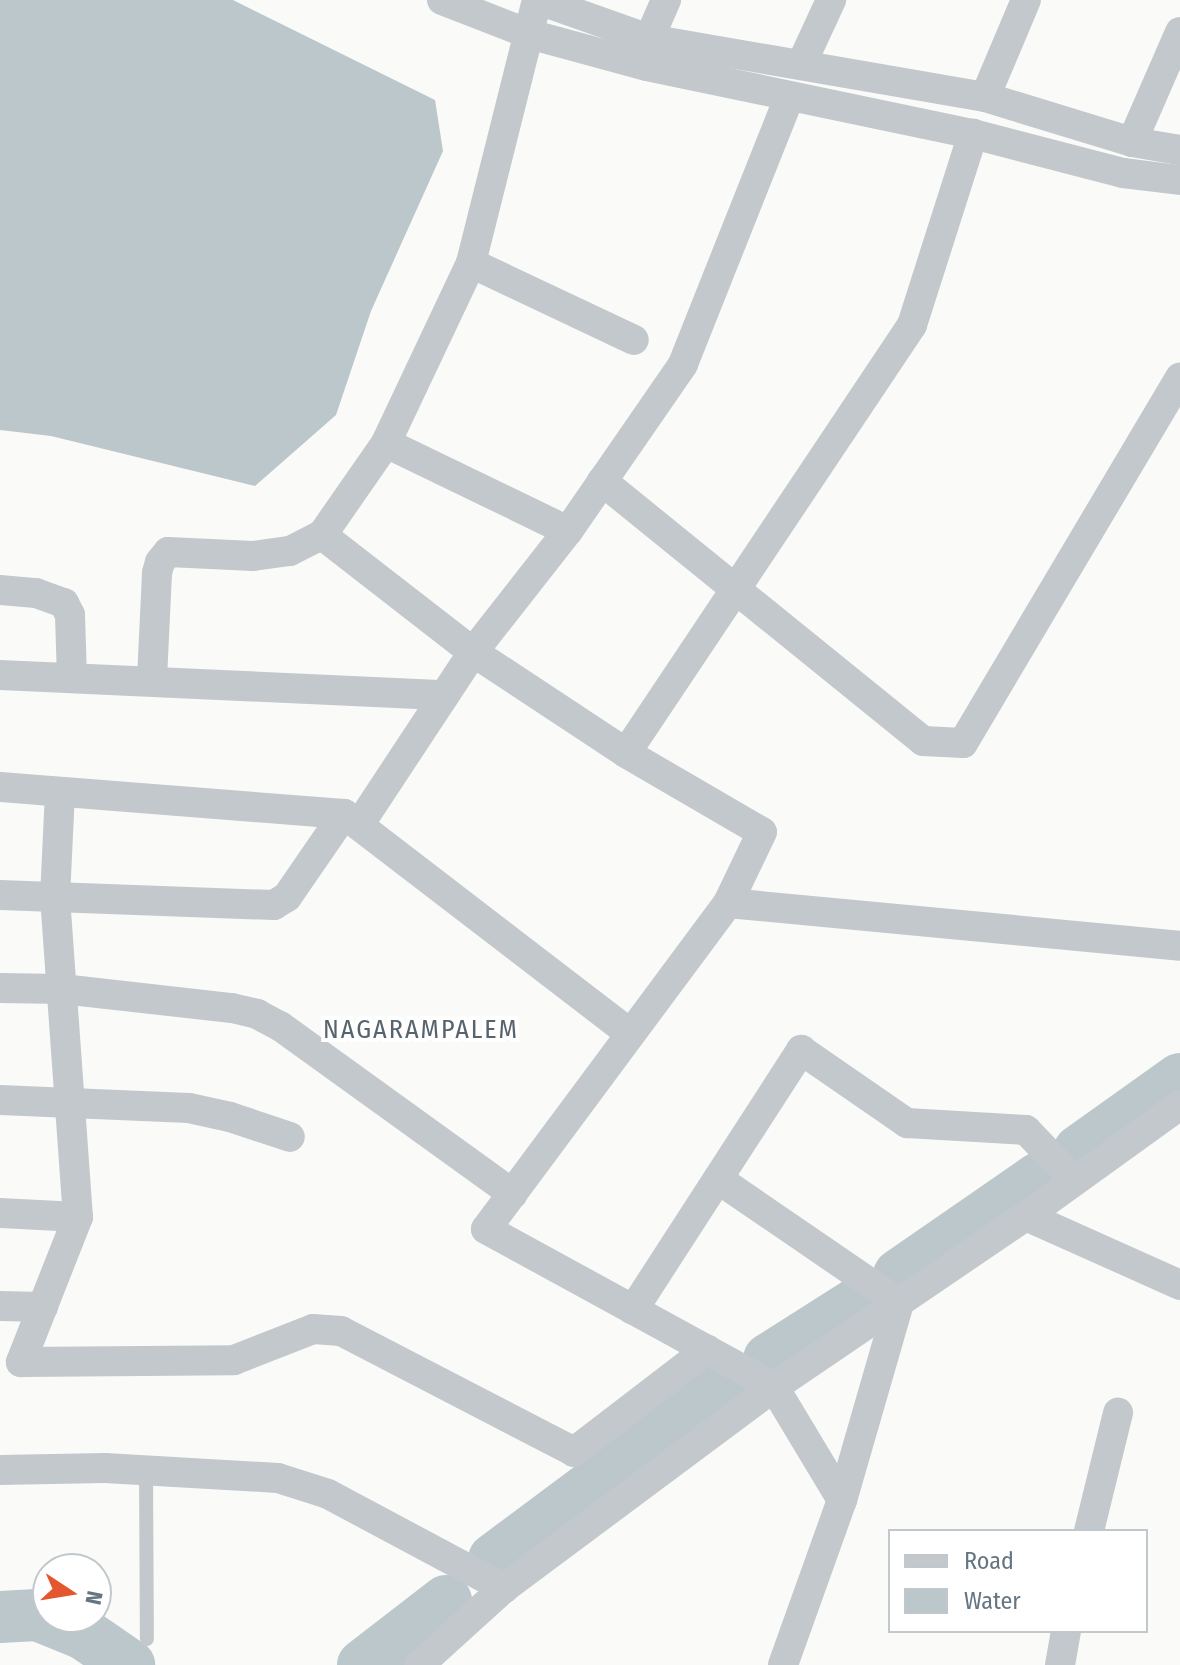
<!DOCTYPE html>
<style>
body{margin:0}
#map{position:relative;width:1180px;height:1665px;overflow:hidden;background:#fafaf8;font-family:"Fira Sans Condensed",sans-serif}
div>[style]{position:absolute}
.water>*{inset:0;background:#bbc7cb}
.river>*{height:52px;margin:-26px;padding:0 26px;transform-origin:26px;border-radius:26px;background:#bbc7cb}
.service>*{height:14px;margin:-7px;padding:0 7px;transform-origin:7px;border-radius:7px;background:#c3c8cc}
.minor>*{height:30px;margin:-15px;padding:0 15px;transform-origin:15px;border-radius:15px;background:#c3c8cc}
span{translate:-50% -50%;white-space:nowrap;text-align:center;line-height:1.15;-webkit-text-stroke:8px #fff;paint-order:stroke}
.neighbourhood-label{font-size:26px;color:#57646e;letter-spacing:2px}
.legend{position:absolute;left:888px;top:1529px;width:260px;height:104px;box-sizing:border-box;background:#fff;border:2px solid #c1c8cd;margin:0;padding:10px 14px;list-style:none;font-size:24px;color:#657683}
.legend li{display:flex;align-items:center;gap:16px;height:40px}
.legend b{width:40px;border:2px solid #c1c8cd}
.north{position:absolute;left:32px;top:1553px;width:80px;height:80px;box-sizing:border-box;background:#fff;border:2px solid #c1c8cd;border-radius:50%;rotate:102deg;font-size:22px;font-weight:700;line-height:32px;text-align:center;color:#657683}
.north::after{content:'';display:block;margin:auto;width:28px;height:36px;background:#e4572e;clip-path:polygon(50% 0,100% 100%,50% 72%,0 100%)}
</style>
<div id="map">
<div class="water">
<div style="clip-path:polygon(0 0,233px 0,435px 100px,443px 151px,371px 311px,336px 415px,255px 486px,51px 436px,0 430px)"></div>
</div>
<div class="river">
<div style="left:1079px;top:1151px;width:124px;rotate:-35.5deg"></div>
<div style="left:899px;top:1275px;width:170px;rotate:-34.7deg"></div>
<div style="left:769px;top:1359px;width:114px;rotate:-32.4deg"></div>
<div style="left:494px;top:1559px;width:288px;rotate:-36.7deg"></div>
<div style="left:0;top:1617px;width:37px;rotate:-3deg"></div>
<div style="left:37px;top:1615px;width:51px;rotate:22deg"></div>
<div style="left:84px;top:1634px;width:55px;rotate:34.6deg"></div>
<div style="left:363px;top:1665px;width:105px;rotate:-37.6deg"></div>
</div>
<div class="service">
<div style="left:146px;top:1469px;width:170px;rotate:89.7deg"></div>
</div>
<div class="minor">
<div style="left:442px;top:0;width:93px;rotate:21.3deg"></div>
<div style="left:529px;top:34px;width:122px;rotate:15.2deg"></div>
<div style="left:647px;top:66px;width:333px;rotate:11.8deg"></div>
<div style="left:973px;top:134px;width:155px;rotate:14.6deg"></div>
<div style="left:1123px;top:173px;width:57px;rotate:7deg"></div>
<div style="left:537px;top:0;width:271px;rotate:104.1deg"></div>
<div style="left:471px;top:263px;width:199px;rotate:115.3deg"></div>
<div style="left:386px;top:443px;width:112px;rotate:124.8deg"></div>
<div style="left:322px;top:535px;width:191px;rotate:37.8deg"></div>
<div style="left:473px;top:652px;width:183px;rotate:33.4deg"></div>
<div style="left:626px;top:753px;width:157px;rotate:30.2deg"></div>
<div style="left:762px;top:832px;width:79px;rotate:115.6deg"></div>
<div style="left:728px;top:903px;width:406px;rotate:126.6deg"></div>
<div style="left:486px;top:1229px;width:328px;rotate:28.7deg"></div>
<div style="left:774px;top:1387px;width:132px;rotate:59deg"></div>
<div style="left:539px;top:0;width:117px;rotate:19.5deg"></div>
<div style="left:649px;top:39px;width:341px;rotate:9.8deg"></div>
<div style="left:985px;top:97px;width:154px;rotate:17deg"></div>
<div style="left:1132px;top:142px;width:49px;rotate:9.5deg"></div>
<div style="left:649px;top:39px;width:43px;rotate:-66.4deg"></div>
<div style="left:801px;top:65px;width:72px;rotate:-65.2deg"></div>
<div style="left:985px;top:97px;width:105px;rotate:-67.1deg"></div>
<div style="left:1132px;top:142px;width:120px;rotate:-66.4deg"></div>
<div style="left:471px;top:263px;width:180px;rotate:25.3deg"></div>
<div style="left:386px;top:443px;width:202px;rotate:25.8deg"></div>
<div style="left:602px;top:481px;width:413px;rotate:39deg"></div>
<div style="left:923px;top:741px;width:40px;rotate:2.9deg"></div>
<div style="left:963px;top:743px;width:425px;rotate:-59.3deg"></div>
<div style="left:0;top:590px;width:36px;rotate:5deg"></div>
<div style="left:36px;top:593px;width:30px;rotate:20deg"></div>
<div style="left:64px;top:603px;width:13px;rotate:63deg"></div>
<div style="left:70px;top:615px;width:62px;rotate:88.2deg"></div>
<div style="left:0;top:675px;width:445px;rotate:2.6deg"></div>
<div style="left:152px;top:679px;width:106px;rotate:-87.3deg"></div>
<div style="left:157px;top:573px;width:11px;rotate:-75deg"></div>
<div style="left:160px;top:562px;width:13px;rotate:-51deg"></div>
<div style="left:168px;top:552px;width:85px;rotate:2.7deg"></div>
<div style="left:253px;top:556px;width:37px;rotate:-8deg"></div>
<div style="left:290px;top:551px;width:36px;rotate:-27deg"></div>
<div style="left:626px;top:753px;width:515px;rotate:-56.25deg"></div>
<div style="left:912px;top:325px;width:201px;rotate:-72.3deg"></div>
<div style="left:0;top:787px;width:345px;rotate:4.5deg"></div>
<div style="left:344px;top:814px;width:359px;rotate:37.5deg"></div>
<div style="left:60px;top:792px;width:105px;rotate:92.7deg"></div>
<div style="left:55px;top:897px;width:321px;rotate:85.9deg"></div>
<div style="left:78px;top:1217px;width:156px;rotate:111.5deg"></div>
<div style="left:21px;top:1362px;width:213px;rotate:-0.5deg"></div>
<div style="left:234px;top:1360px;width:85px;rotate:-21.4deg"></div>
<div style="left:313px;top:1329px;width:28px;rotate:4deg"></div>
<div style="left:341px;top:1331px;width:263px;rotate:27.4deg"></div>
<div style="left:574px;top:1452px;width:168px;rotate:-37.5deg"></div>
<div style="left:359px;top:825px;width:207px;rotate:-56.6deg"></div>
<div style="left:473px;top:652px;width:154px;rotate:-51.9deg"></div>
<div style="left:568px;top:531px;width:203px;rotate:-55.4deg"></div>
<div style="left:683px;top:364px;width:287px;rotate:-68.3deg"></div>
<div style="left:0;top:895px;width:274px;rotate:2.1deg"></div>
<div style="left:274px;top:905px;width:15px;rotate:-32deg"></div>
<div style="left:287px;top:897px;width:101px;rotate:-55.5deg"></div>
<div style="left:728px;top:903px;width:454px;rotate:5.4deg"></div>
<div style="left:0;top:988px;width:62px;rotate:0.9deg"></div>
<div style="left:62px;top:989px;width:171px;rotate:6.4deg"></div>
<div style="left:232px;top:1008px;width:26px;rotate:13deg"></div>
<div style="left:257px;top:1014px;width:26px;rotate:28deg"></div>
<div style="left:280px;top:1026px;width:287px;rotate:35.8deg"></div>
<div style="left:0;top:1100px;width:189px;rotate:2.4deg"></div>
<div style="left:189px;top:1108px;width:42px;rotate:12.4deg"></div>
<div style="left:230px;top:1117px;width:63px;rotate:18.4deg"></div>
<div style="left:718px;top:1179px;width:219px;rotate:34.4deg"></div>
<div style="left:899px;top:1303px;width:205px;rotate:106.1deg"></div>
<div style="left:842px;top:1500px;width:175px;rotate:109.7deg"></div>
<div style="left:0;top:1213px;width:78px;rotate:2.9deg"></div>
<div style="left:1026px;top:1216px;width:169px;rotate:24.1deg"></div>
<div style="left:0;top:1306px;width:43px;rotate:1.3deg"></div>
<div style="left:633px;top:1310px;width:310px;rotate:-57.1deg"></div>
<div style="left:801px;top:1050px;width:129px;rotate:34.6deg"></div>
<div style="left:907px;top:1123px;width:119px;rotate:3.4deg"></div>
<div style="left:1026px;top:1130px;width:69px;rotate:46.2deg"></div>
<div style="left:0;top:1470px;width:105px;rotate:-1.1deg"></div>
<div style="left:105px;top:1468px;width:173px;rotate:3.3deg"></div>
<div style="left:278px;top:1478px;width:52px;rotate:17.7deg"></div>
<div style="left:328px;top:1494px;width:200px;rotate:28.1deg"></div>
<div style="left:1089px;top:1531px;width:122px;rotate:-76.2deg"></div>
<div style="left:419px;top:1665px;width:115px;rotate:-42.2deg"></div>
<div style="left:504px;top:1588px;width:337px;rotate:-36.7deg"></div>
<div style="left:774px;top:1387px;width:305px;rotate:-34.2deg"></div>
<div style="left:1026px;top:1216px;width:190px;rotate:-35.8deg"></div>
<div style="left:1060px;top:1665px;width:35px;rotate:-80deg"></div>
</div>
<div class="neighbourhood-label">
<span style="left:421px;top:1030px">NAGARAMPALEM</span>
</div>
<ul class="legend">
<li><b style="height:10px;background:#c3c8cc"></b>Road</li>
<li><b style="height:22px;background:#bbc7cb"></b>Water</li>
</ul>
<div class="north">N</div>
</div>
